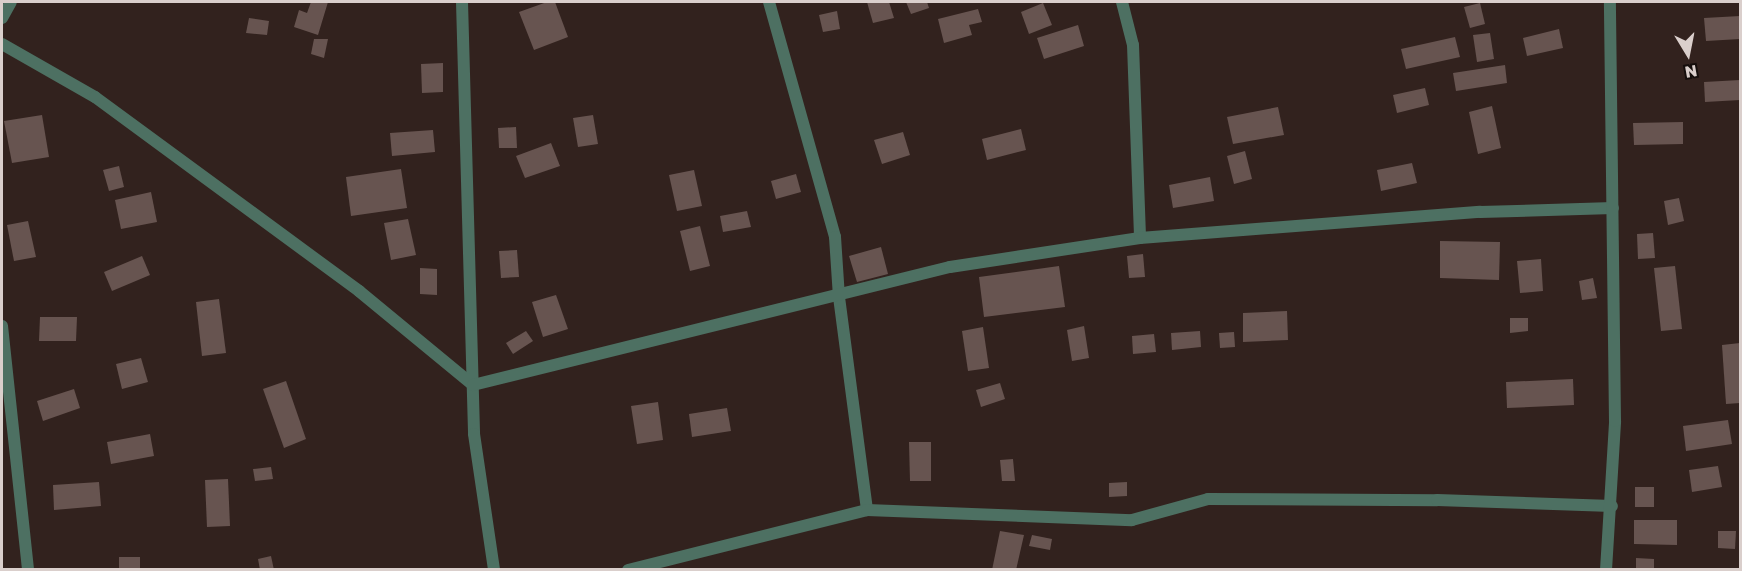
<!DOCTYPE html>
<style>
body{margin:0}
#map{position:relative;width:1742px;height:571px;overflow:hidden;background:#32221e;font-family:"Golos Text",sans-serif}
div>[style]{position:absolute}
.building>*{inset:0;background:#675450}
.street>*{height:12px;margin:-6px;padding:0 6px;transform-origin:6px;border-radius:6px;background:#4d7062}
span{translate:-50% -50%;white-space:nowrap;text-align:center;line-height:1.15;-webkit-text-stroke:4.5px #150e0c;paint-order:stroke}
.frame{position:absolute;inset:0;border:3px solid #dacfcc;pointer-events:none}
.north{position:absolute;left:1658px;top:24px;width:60px;height:60px;-webkit-text-stroke:4px #150e0c;paint-order:stroke;rotate:170deg;font-size:16px;font-weight:700;line-height:24px;text-align:center;color:#dacfcc}
.north::after{content:'';display:block;margin:auto;width:21px;height:27px;background:#dacfcc;clip-path:polygon(50% 0,100% 100%,50% 72%,0 100%)}
</style>
<div id="map">
<div class="building">
<div style="clip-path:polygon(311px 2px,328px 2px,318px 35px,294px 27px,299px 10px,307px 13px)"></div>
<div style="clip-path:polygon(547px 2px,555px 2px,568px 37px,534px 50px,519px 12px)"></div>
<div style="clip-path:polygon(867px 2px,889px 2px,894px 18px,873px 23px)"></div>
<div style="clip-path:polygon(906px 2px,927px 2px,929px 8px,911px 14px)"></div>
<div style="clip-path:polygon(1043px 3px,1052px 25px,1029px 34px,1021px 12px)"></div>
<div style="clip-path:polygon(1480px 3px,1485px 24px,1470px 28px,1464px 7px)"></div>
<div style="clip-path:polygon(978px 9px,982px 22px,969px 25px,972px 35px,944px 43px,938px 19px)"></div>
<div style="clip-path:polygon(837px 11px,840px 29px,823px 32px,819px 15px)"></div>
<div style="clip-path:polygon(1740px 16px,1740px 39px,1706px 41px,1704px 18px)"></div>
<div style="clip-path:polygon(249px 18px,269px 21px,267px 35px,246px 33px)"></div>
<div style="clip-path:polygon(1078px 25px,1084px 46px,1044px 59px,1037px 38px)"></div>
<div style="clip-path:polygon(1559px 29px,1563px 48px,1527px 56px,1523px 38px)"></div>
<div style="clip-path:polygon(1490px 33px,1494px 59px,1477px 62px,1473px 35px)"></div>
<div style="clip-path:polygon(1455px 37px,1460px 57px,1406px 69px,1401px 49px)"></div>
<div style="clip-path:polygon(314px 39px,328px 39px,324px 58px,311px 54px)"></div>
<div style="clip-path:polygon(443px 63px,443px 92px,422px 93px,421px 64px)"></div>
<div style="clip-path:polygon(1505px 65px,1507px 83px,1456px 91px,1453px 73px)"></div>
<div style="clip-path:polygon(1740px 80px,1740px 100px,1705px 102px,1704px 82px)"></div>
<div style="clip-path:polygon(1425px 88px,1429px 105px,1397px 113px,1393px 95px)"></div>
<div style="clip-path:polygon(1492px 106px,1501px 148px,1478px 154px,1469px 112px)"></div>
<div style="clip-path:polygon(1278px 107px,1284px 135px,1233px 144px,1227px 117px)"></div>
<div style="clip-path:polygon(42px 115px,49px 157px,12px 163px,4px 121px)"></div>
<div style="clip-path:polygon(593px 115px,598px 144px,578px 147px,573px 118px)"></div>
<div style="clip-path:polygon(1683px 122px,1683px 144px,1634px 145px,1633px 123px)"></div>
<div style="clip-path:polygon(516px 127px,517px 148px,499px 148px,498px 128px)"></div>
<div style="clip-path:polygon(1021px 129px,1026px 150px,987px 160px,982px 139px)"></div>
<div style="clip-path:polygon(433px 130px,435px 152px,392px 156px,390px 133px)"></div>
<div style="clip-path:polygon(903px 132px,910px 155px,882px 164px,874px 140px)"></div>
<div style="clip-path:polygon(551px 143px,560px 166px,525px 178px,516px 156px)"></div>
<div style="clip-path:polygon(1245px 151px,1252px 179px,1234px 184px,1227px 156px)"></div>
<div style="clip-path:polygon(1412px 163px,1417px 183px,1381px 191px,1377px 170px)"></div>
<div style="clip-path:polygon(119px 166px,124px 187px,109px 191px,103px 170px)"></div>
<div style="clip-path:polygon(401px 169px,407px 208px,351px 216px,346px 177px)"></div>
<div style="clip-path:polygon(694px 170px,702px 206px,677px 211px,669px 175px)"></div>
<div style="clip-path:polygon(796px 174px,801px 192px,776px 199px,771px 181px)"></div>
<div style="clip-path:polygon(1210px 177px,1214px 201px,1173px 208px,1169px 185px)"></div>
<div style="clip-path:polygon(151px 192px,157px 222px,121px 229px,115px 200px)"></div>
<div style="clip-path:polygon(1679px 198px,1684px 221px,1668px 225px,1664px 201px)"></div>
<div style="clip-path:polygon(747px 211px,751px 227px,723px 232px,720px 216px)"></div>
<div style="clip-path:polygon(408px 219px,416px 255px,391px 260px,384px 223px)"></div>
<div style="clip-path:polygon(28px 221px,36px 257px,14px 261px,7px 225px)"></div>
<div style="clip-path:polygon(700px 226px,710px 266px,690px 271px,680px 231px)"></div>
<div style="clip-path:polygon(1653px 233px,1655px 258px,1638px 259px,1637px 234px)"></div>
<div style="clip-path:polygon(1440px 241px,1500px 242px,1499px 280px,1440px 278px)"></div>
<div style="clip-path:polygon(881px 247px,888px 274px,857px 282px,849px 256px)"></div>
<div style="clip-path:polygon(517px 250px,519px 277px,501px 278px,499px 251px)"></div>
<div style="clip-path:polygon(1143px 254px,1145px 277px,1129px 278px,1127px 256px)"></div>
<div style="clip-path:polygon(142px 256px,150px 275px,112px 291px,104px 272px)"></div>
<div style="clip-path:polygon(1541px 259px,1543px 291px,1520px 293px,1517px 261px)"></div>
<div style="clip-path:polygon(1059px 266px,1065px 307px,984px 317px,979px 277px)"></div>
<div style="clip-path:polygon(1675px 266px,1682px 329px,1661px 331px,1654px 268px)"></div>
<div style="clip-path:polygon(420px 268px,437px 269px,437px 295px,420px 294px)"></div>
<div style="clip-path:polygon(1593px 278px,1597px 298px,1582px 300px,1579px 281px)"></div>
<div style="clip-path:polygon(556px 295px,568px 329px,543px 337px,532px 302px)"></div>
<div style="clip-path:polygon(219px 299px,226px 353px,202px 356px,196px 302px)"></div>
<div style="clip-path:polygon(1287px 311px,1288px 340px,1243px 342px,1243px 313px)"></div>
<div style="clip-path:polygon(40px 317px,77px 317px,76px 341px,39px 341px)"></div>
<div style="clip-path:polygon(1510px 318px,1528px 318px,1528px 331px,1510px 333px)"></div>
<div style="clip-path:polygon(1084px 326px,1089px 358px,1072px 361px,1067px 330px)"></div>
<div style="clip-path:polygon(983px 327px,989px 368px,968px 371px,962px 331px)"></div>
<div style="clip-path:polygon(526px 331px,533px 341px,513px 354px,506px 343px)"></div>
<div style="clip-path:polygon(1200px 331px,1201px 347px,1172px 350px,1171px 333px)"></div>
<div style="clip-path:polygon(1234px 332px,1235px 347px,1220px 348px,1219px 333px)"></div>
<div style="clip-path:polygon(1154px 334px,1156px 352px,1133px 354px,1132px 336px)"></div>
<div style="clip-path:polygon(1740px 343px,1740px 403px,1726px 404px,1722px 345px)"></div>
<div style="clip-path:polygon(141px 358px,148px 382px,122px 389px,116px 364px)"></div>
<div style="clip-path:polygon(1573px 379px,1574px 405px,1507px 408px,1506px 382px)"></div>
<div style="clip-path:polygon(286px 381px,306px 439px,284px 448px,263px 389px)"></div>
<div style="clip-path:polygon(1000px 383px,1005px 399px,981px 407px,976px 390px)"></div>
<div style="clip-path:polygon(74px 389px,80px 408px,43px 421px,37px 401px)"></div>
<div style="clip-path:polygon(658px 402px,663px 440px,637px 444px,631px 406px)"></div>
<div style="clip-path:polygon(727px 408px,731px 431px,692px 437px,689px 414px)"></div>
<div style="clip-path:polygon(1728px 420px,1732px 444px,1686px 451px,1683px 426px)"></div>
<div style="clip-path:polygon(150px 434px,154px 456px,111px 464px,107px 442px)"></div>
<div style="clip-path:polygon(909px 442px,931px 442px,931px 481px,910px 481px)"></div>
<div style="clip-path:polygon(1013px 459px,1015px 481px,1002px 481px,1000px 460px)"></div>
<div style="clip-path:polygon(1718px 466px,1722px 487px,1692px 492px,1689px 470px)"></div>
<div style="clip-path:polygon(271px 467px,273px 479px,255px 481px,253px 469px)"></div>
<div style="clip-path:polygon(228px 479px,230px 526px,207px 527px,205px 480px)"></div>
<div style="clip-path:polygon(99px 482px,101px 506px,54px 510px,53px 485px)"></div>
<div style="clip-path:polygon(1127px 482px,1127px 496px,1109px 497px,1109px 483px)"></div>
<div style="clip-path:polygon(1635px 487px,1654px 487px,1654px 507px,1635px 507px)"></div>
<div style="clip-path:polygon(1634px 520px,1677px 520px,1677px 545px,1634px 544px)"></div>
<div style="clip-path:polygon(1000px 531px,1024px 535px,1016px 570px,992px 570px)"></div>
<div style="clip-path:polygon(1718px 531px,1736px 531px,1735px 549px,1718px 548px)"></div>
<div style="clip-path:polygon(1032px 535px,1052px 539px,1050px 550px,1029px 546px)"></div>
<div style="clip-path:polygon(271px 556px,274px 570px,260px 570px,258px 559px)"></div>
<div style="clip-path:polygon(119px 557px,140px 557px,140px 570px,119px 570px)"></div>
<div style="clip-path:polygon(1636px 558px,1654px 559px,1654px 570px,1636px 570px)"></div>
</div>
<div class="street">
<div style="left:462px;top:2px;width:432px;rotate:88.4deg"></div>
<div style="left:474px;top:434px;width:137px;rotate:81.6deg"></div>
<div style="left:769px;top:2px;width:244px;rotate:74.3deg"></div>
<div style="left:835px;top:237px;width:60px;rotate:86.2deg"></div>
<div style="left:839px;top:297px;width:215px;rotate:82.5deg"></div>
<div style="left:1122px;top:2px;width:44px;rotate:75.7deg"></div>
<div style="left:1133px;top:45px;width:193px;rotate:87.9deg"></div>
<div style="left:2px;top:18px;width:18px;rotate:-61deg"></div>
<div style="left:2px;top:44px;width:107px;rotate:29.7deg"></div>
<div style="left:95px;top:97px;width:328px;rotate:36.3deg"></div>
<div style="left:359px;top:291px;width:148px;rotate:39.5deg"></div>
<div style="left:473px;top:385px;width:491px;rotate:-13.9deg"></div>
<div style="left:950px;top:267px;width:192px;rotate:-8.7deg"></div>
<div style="left:1140px;top:238px;width:341px;rotate:-4.4deg"></div>
<div style="left:1480px;top:212px;width:133px;rotate:-1.7deg"></div>
<div style="left:2px;top:326px;width:245px;rotate:83.9deg"></div>
<div style="left:628px;top:570px;width:246px;rotate:-14.1deg"></div>
<div style="left:867px;top:510px;width:265px;rotate:2.2deg"></div>
<div style="left:1132px;top:520px;width:79px;rotate:-15.4deg"></div>
<div style="left:1208px;top:499px;width:229px;rotate:0.3deg"></div>
<div style="left:1437px;top:500px;width:175px;rotate:2deg"></div>
<div style="left:1606px;top:570px;width:149px;rotate:-86.5deg"></div>
<div style="left:1615px;top:421px;width:419px;rotate:-90.7deg"></div>
</div>
<div class="frame"></div>
<div class="north">N</div>
</div>
